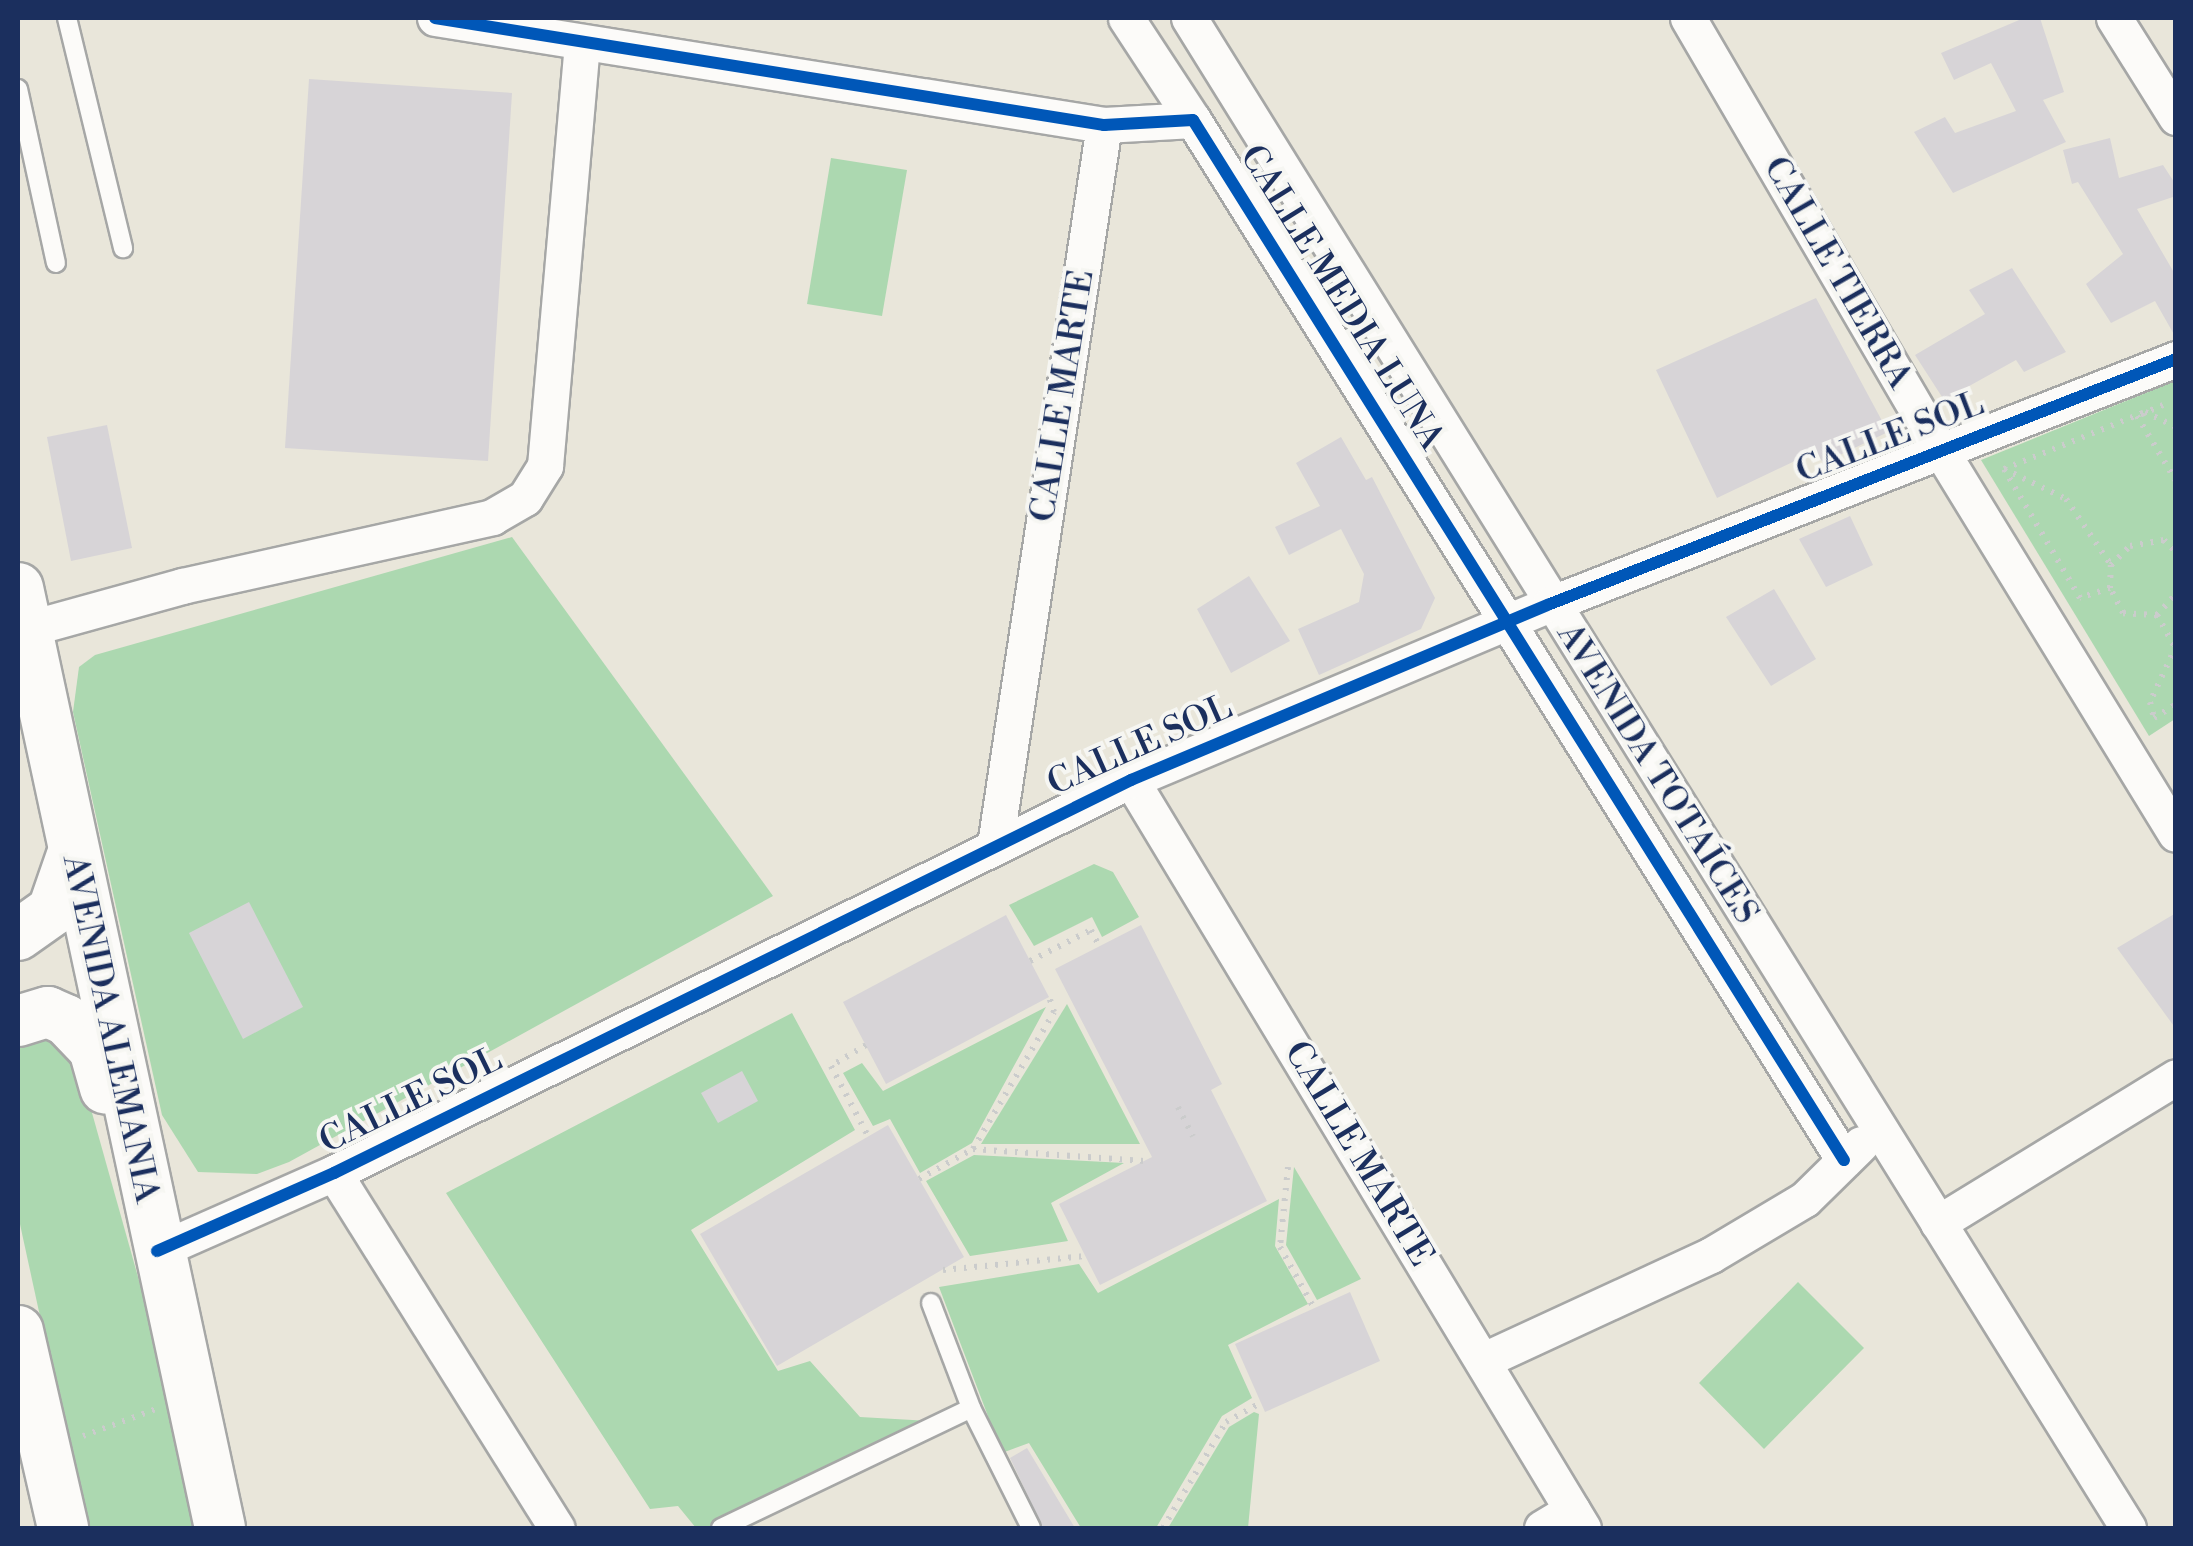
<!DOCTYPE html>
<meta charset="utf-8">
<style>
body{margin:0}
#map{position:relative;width:2193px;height:1546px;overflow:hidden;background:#e9e6da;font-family:"Libre Bodoni",serif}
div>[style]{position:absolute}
.green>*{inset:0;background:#acd8b0}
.building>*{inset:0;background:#d7d4d7}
.path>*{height:6px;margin-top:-3px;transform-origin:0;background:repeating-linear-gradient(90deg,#cbcccc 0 2.5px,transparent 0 10.5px)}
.roads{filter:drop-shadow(2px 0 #a6a7a6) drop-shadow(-2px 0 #a6a7a6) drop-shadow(0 2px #a6a7a6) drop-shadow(0 -2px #a6a7a6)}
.lane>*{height:18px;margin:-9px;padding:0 9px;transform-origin:9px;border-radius:9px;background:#fcfbf9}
.street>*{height:35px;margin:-17.5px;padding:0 17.5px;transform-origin:17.5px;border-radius:17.5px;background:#fcfbf9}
.secondary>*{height:50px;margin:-25px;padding:0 25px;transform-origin:25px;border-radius:25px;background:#fcfbf9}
.cycleway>*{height:12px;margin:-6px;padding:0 6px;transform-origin:6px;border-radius:6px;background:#0057b8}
span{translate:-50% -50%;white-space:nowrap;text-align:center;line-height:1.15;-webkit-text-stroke:8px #f6f6f2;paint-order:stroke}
.street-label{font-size:35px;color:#1b2f5e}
.frame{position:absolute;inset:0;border:20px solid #1b2f5e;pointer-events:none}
</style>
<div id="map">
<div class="green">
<div style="clip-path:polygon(831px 158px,907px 170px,882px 316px,807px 304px)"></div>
<div style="clip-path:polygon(2175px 381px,2175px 719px,2149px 736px,1981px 460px)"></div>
<div style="clip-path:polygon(512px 537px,773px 896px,289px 1162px,257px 1174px,198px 1172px,162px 1115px,73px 712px,79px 667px,95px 655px)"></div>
<div style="clip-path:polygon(1094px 864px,1113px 872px,1139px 917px,1102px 937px,1092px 917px,1034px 946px,1009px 905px)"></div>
<div style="clip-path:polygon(1067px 1004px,1140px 1144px,981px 1144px)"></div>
<div style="clip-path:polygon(1046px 1007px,972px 1143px,920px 1173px,890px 1119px,873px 1126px,843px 1073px,862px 1063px,883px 1091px)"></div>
<div style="clip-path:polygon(792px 1013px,855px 1130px,691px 1230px,778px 1371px,810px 1361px,860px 1417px,930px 1421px,711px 1528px,696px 1528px,678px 1506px,650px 1509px,446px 1193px)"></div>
<div style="clip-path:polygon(45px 1034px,65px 1041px,87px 1095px,161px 1359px,198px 1528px,86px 1528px,18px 1215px,18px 1047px)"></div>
<div style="clip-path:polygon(974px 1155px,1124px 1163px,1051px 1203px,1068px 1241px,970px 1256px,926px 1181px)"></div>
<div style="clip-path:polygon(1294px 1167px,1361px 1279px,1317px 1300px,1286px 1245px)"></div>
<div style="clip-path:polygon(1279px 1199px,1275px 1246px,1308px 1304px,1228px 1345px,1252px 1398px,1222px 1416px,1156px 1528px,1081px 1528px,1029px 1443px,1002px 1453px,939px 1287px,1079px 1264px,1098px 1293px)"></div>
<div style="clip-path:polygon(1798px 1282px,1864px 1348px,1764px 1449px,1699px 1383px)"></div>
<div style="clip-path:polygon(1254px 1412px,1259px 1414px,1248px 1528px,1168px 1528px,1229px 1427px)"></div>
</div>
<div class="building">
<div style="clip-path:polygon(2024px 18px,2040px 18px,2064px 92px,2043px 100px,2066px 142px,1953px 193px,1914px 132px,1945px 117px,1955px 133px,2016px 111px,1991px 63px,1954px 80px,1941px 53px)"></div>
<div style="clip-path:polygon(309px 79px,512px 93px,488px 461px,285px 448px)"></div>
<div style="clip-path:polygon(2110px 138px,2119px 178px,2163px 165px,2176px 185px,2176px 196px,2137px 209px,2176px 276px,2176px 338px,2155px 301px,2111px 323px,2086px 284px,2123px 254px,2078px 182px,2072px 184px,2063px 150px)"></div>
<div style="clip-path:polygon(2012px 268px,2066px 352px,2024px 372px,2016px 360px,1944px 400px,1915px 355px,1985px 314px,1969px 290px)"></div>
<div style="clip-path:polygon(1816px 298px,1888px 432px,1823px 463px,1816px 451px,1717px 498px,1656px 370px)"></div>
<div style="clip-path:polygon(107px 425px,132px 548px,71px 561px,47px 437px)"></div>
<div style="clip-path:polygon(1341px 437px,1366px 480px,1372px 477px,1435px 598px,1421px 629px,1319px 675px,1298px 629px,1359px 602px,1364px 574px,1341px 529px,1289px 555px,1275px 527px,1320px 506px,1296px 463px)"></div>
<div style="clip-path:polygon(1850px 516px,1873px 565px,1826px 587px,1799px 539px)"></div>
<div style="clip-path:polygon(1249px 576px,1290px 641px,1231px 673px,1197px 609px)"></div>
<div style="clip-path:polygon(1774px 589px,1816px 659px,1771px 686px,1726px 617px)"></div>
<div style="clip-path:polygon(249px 902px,303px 1007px,243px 1039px,189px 933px)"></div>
<div style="clip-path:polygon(2176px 913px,2176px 1029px,2117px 948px)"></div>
<div style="clip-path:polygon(1006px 915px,1049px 997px,886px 1084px,843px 1002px)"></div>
<div style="clip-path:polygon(1141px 925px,1222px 1084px,1211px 1090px,1267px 1201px,1100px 1285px,1059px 1204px,1152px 1157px,1055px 969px)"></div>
<div style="clip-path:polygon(742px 1071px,758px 1101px,718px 1123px,701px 1093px)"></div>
<div style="clip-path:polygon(888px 1125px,964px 1257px,777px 1366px,700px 1234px)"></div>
<div style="clip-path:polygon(1350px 1292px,1380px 1361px,1265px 1412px,1235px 1344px)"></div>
<div style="clip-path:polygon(1027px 1448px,1075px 1528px,1043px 1528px,1010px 1458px)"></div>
</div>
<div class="path">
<div style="left:2163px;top:405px;width:28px;rotate:157deg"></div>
<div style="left:2137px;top:416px;width:76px;rotate:59deg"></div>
<div style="left:2004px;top:469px;width:152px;rotate:-22deg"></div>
<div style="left:2145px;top:412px;width:34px;rotate:26deg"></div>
<div style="left:2110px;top:588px;width:32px;rotate:162deg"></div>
<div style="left:2080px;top:598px;width:150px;rotate:-120.5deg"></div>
<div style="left:2004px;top:469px;width:69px;rotate:25.8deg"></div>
<div style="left:2066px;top:499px;width:80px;rotate:55.7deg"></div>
<div style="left:2157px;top:615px;width:34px;rotate:-177deg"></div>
<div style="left:2123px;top:613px;width:28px;rotate:-117deg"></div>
<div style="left:2110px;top:588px;width:23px;rotate:-88deg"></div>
<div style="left:2111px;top:565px;width:27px;rotate:-45deg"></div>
<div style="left:2130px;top:546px;width:35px;rotate:-10deg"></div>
<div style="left:2164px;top:540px;width:17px;rotate:45deg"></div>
<div style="left:2157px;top:615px;width:35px;rotate:61deg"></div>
<div style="left:2157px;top:615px;width:28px;rotate:-48deg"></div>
<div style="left:2176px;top:646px;width:62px;rotate:114.9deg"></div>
<div style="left:2150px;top:702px;width:16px;rotate:76deg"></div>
<div style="left:2154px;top:718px;width:26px;rotate:-32deg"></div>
<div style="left:1030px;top:961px;width:68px;rotate:-26.9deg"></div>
<div style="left:1091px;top:930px;width:18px;rotate:63deg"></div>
<div style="left:866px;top:1045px;width:41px;rotate:149deg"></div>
<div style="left:831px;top:1066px;width:79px;rotate:62.1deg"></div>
<div style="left:1178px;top:1107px;width:33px;rotate:63deg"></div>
<div style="left:973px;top:1149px;width:159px;rotate:-59.4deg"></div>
<div style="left:1054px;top:1012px;width:16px;rotate:-108deg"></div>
<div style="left:1288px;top:1167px;width:80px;rotate:95.7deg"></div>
<div style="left:1280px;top:1247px;width:70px;rotate:60.9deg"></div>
<div style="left:919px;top:1179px;width:62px;rotate:-29.1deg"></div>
<div style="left:973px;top:1149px;width:172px;rotate:4deg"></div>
<div style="left:943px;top:1270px;width:143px;rotate:-5.6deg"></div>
<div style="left:83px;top:1436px;width:78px;rotate:-20.3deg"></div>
<div style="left:1163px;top:1528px;width:123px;rotate:-59.3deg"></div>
<div style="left:1226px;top:1422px;width:39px;rotate:-29deg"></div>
</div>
<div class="roads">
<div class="lane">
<div style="left:67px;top:18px;width:237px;rotate:76.3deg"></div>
<div style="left:18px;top:89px;width:178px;rotate:77.7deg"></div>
<div style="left:931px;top:1303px;width:112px;rotate:69.1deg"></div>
<div style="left:971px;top:1408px;width:134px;rotate:63.4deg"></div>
<div style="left:721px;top:1528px;width:277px;rotate:-25.6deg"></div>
</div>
<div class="street">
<div style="left:435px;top:18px;width:678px;rotate:9.09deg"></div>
<div style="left:1104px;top:125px;width:89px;rotate:-3.2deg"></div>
<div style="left:1193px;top:120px;width:1227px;rotate:57.96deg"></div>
<div style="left:1126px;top:18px;width:122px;rotate:56.7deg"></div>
<div style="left:1189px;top:18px;width:1778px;rotate:58.12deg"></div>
<div style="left:1688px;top:18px;width:501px;rotate:59.7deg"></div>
<div style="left:1941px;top:451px;width:449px;rotate:58.5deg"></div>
<div style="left:2114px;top:18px;width:117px;rotate:57.9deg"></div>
<div style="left:27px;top:629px;width:161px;rotate:-15.5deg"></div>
<div style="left:182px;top:586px;width:318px;rotate:-12.5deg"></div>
<div style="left:492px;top:517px;width:38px;rotate:-30deg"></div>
<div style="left:525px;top:498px;width:38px;rotate:-58deg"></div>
<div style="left:545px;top:466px;width:423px;rotate:-85deg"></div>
<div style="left:1131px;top:780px;width:874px;rotate:58.86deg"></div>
<div style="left:995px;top:845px;width:728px;rotate:-81.39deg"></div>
<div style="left:334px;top:1173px;width:419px;rotate:57.9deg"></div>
<div style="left:1938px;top:1223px;width:279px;rotate:-31.5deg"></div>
<div style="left:157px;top:1251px;width:193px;rotate:-23.8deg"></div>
<div style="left:334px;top:1173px;width:889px;rotate:-26.25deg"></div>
<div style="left:1131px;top:780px;width:454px;rotate:-22.8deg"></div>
<div style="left:1550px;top:604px;width:672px;rotate:-21.37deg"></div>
<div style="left:1484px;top:1360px;width:250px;rotate:-24.8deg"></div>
<div style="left:1711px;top:1255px;width:109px;rotate:-30.8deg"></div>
<div style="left:1805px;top:1199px;width:78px;rotate:-44.5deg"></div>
<div style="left:1542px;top:1528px;width:35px;rotate:-31deg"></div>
</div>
<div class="secondary">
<div style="left:18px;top:588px;width:961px;rotate:77.87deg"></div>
<div style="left:18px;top:935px;width:43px;rotate:-35.5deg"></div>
<div style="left:53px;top:910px;width:58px;rotate:-70.9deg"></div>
<div style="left:18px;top:1021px;width:31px;rotate:-17deg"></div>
<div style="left:48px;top:1012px;width:20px;rotate:24deg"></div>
<div style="left:66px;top:1020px;width:40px;rotate:46deg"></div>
<div style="left:94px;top:1049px;width:41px;rotate:74.2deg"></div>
<div style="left:18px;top:1331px;width:202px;rotate:77.1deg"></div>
</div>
</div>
<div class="cycleway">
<div style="left:435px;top:18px;width:678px;rotate:9.09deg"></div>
<div style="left:1104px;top:125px;width:89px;rotate:-3.2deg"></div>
<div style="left:1193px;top:120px;width:1227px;rotate:57.96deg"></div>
<div style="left:157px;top:1251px;width:193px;rotate:-23.8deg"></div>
<div style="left:334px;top:1173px;width:889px;rotate:-26.25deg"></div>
<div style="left:1131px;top:780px;width:454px;rotate:-22.8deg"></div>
<div style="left:1550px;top:604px;width:672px;rotate:-21.37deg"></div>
</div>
<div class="street-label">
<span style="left:1837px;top:273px;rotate:60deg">CALLE TIERRA</span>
<span style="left:1341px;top:298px;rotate:58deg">CALLE MEDIA LUNA</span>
<span style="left:1063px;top:396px;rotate:-81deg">CALLE MARTE</span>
<span style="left:1890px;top:438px;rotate:-21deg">CALLE SOL</span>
<span style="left:1140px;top:746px;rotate:-24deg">CALLE SOL</span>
<span style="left:1657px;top:774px;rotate:58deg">AVENIDA TOTAÍCES</span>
<span style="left:110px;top:1029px;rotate:78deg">AVENIDA ALEMANIA</span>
<span style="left:411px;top:1101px;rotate:-26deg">CALLE SOL</span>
<span style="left:1358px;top:1154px;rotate:59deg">CALLE MARTE</span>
</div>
<div class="frame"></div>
</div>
